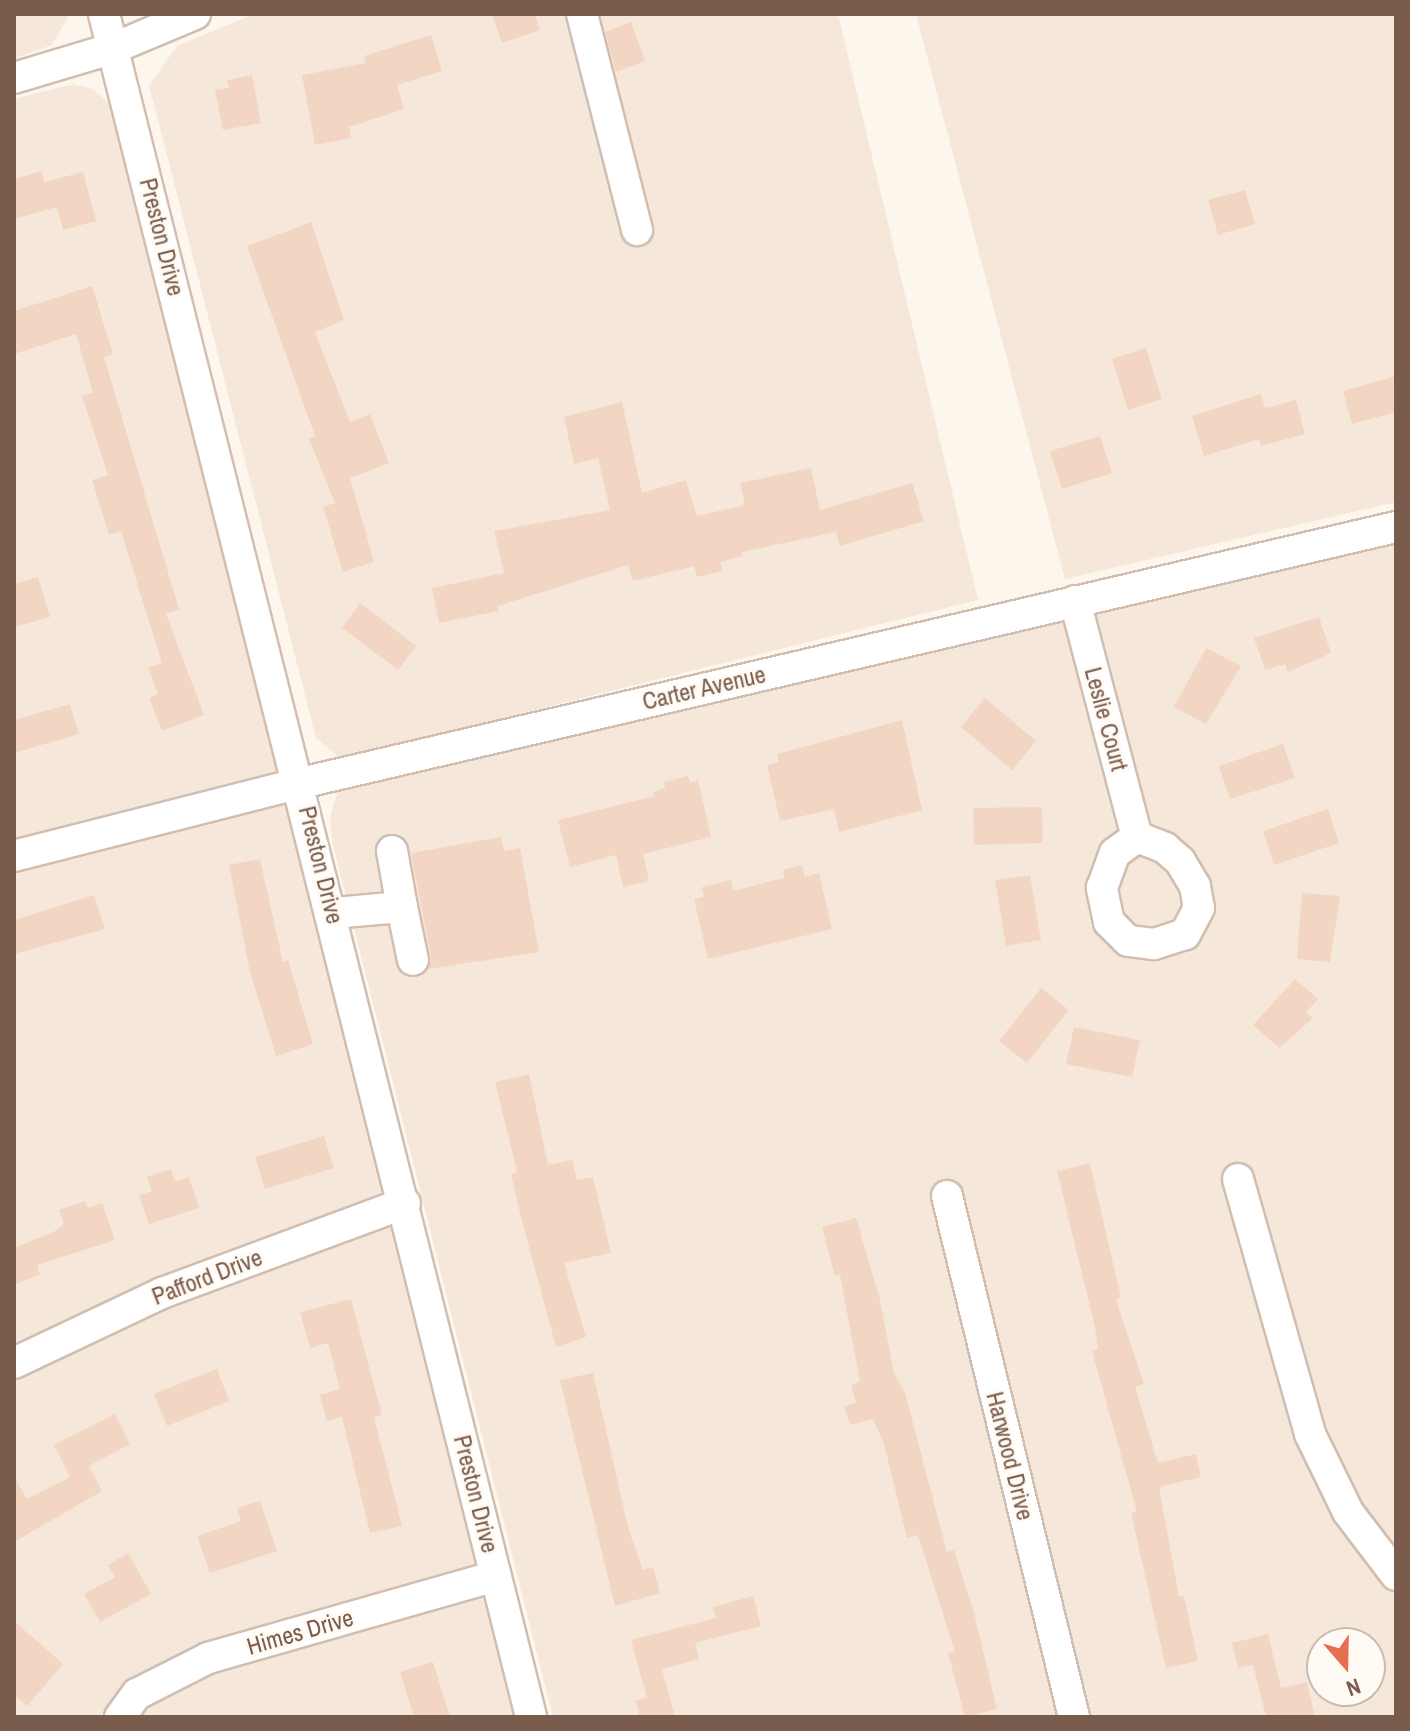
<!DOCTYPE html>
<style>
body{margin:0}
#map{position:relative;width:1410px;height:1731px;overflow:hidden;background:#fdf6ec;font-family:"Archivo Narrow",sans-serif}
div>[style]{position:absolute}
.residential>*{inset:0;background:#f5e8da}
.building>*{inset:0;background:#f3d5c3}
.roads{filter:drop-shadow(2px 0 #d1beb0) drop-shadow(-2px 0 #d1beb0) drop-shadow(0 2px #d1beb0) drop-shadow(0 -2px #d1beb0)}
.minor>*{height:30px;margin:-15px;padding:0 15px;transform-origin:15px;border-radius:15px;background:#fff}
span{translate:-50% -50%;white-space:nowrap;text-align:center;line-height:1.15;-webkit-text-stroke:6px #fffaf3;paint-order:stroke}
.street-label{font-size:24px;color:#7a5c4d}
.frame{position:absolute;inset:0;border:16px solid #7a5c4d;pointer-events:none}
.north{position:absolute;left:1306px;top:1627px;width:80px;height:80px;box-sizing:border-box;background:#fffaf3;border:2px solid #cabbb1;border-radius:50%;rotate:160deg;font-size:22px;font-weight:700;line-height:32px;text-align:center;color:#7a5c4d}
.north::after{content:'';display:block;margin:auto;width:28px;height:36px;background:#e76f51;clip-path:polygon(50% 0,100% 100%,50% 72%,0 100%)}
</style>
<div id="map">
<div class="residential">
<div style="clip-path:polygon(14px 14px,70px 14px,52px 45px,14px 59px)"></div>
<div style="clip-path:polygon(254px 14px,838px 14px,978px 600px,340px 758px,316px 738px,149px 85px,177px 46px)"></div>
<div style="clip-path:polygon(916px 14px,1396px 14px,1396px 502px,1065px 579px)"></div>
<div style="clip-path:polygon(73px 84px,93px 89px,110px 104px,514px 1717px,14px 1717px,14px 99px)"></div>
<div style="clip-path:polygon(evenodd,1396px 537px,1396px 1717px,553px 1717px,332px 841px,330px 817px,338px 791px,371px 776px,1396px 537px,1322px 1643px,1370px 1643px,1370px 1691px,1322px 1691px,1322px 1643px)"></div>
</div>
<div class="building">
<div style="clip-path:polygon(492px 14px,535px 14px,540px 30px,502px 43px)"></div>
<div style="clip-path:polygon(631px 22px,645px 61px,616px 72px,605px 32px)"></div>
<div style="clip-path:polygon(431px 35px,442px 71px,397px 85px,404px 109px,349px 127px,351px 138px,315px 145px,302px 75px,366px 63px,364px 56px)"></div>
<div style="clip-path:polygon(252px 75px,261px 123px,223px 130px,215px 90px,229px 88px,227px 80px)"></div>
<div style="clip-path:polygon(42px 171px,44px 182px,83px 172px,96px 221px,63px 230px,57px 207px,14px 219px,14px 179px)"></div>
<div style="clip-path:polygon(1245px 190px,1255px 224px,1218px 235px,1208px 200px)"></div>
<div style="clip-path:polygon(311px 222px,344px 320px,315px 332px,350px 422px,370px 414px,389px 463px,350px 478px,374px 562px,343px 572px,323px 507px,335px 503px,309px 439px,315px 436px,247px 246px)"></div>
<div style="clip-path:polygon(92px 286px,113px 354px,104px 357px,179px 609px,166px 614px,204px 715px,162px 731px,149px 698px,158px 694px,148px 668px,162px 663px,156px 644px,121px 531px,109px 535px,92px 480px,108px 475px,82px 396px,93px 393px,76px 334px,14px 354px,14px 311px)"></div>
<div style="clip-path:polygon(1146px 348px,1162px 399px,1128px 410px,1112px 359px)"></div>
<div style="clip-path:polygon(1396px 376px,1396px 412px,1352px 424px,1343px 391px)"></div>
<div style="clip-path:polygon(1261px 394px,1265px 408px,1296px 400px,1305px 434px,1261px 446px,1259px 439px,1204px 456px,1192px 416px)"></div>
<div style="clip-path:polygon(622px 402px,642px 493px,686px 480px,697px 516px,745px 505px,740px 483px,811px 468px,820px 510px,912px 483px,924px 521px,840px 546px,836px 532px,742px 552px,743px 556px,720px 562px,723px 571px,697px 577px,694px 566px,633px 581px,628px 565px,498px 606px,499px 611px,439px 623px,432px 588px,504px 573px,494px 531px,610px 510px,598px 458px,574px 464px,564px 417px)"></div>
<div style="clip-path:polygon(1100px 436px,1112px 473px,1062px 489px,1050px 451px)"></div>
<div style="clip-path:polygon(38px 577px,50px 617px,14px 627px,14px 584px)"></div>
<div style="clip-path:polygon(360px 603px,416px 646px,398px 670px,342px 628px)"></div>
<div style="clip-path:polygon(1319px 617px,1331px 653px,1288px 672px,1285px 664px,1265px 670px,1254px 638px)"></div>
<div style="clip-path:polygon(1206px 648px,1241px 666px,1206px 724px,1174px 707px)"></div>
<div style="clip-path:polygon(985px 698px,1036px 741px,1012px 770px,961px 727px)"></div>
<div style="clip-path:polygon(70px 704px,79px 734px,14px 753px,14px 720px)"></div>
<div style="clip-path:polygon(902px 720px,922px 810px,839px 832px,834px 809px,780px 821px,767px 765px,779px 762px,777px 754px)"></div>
<div style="clip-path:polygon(1283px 744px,1295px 778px,1230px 799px,1219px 766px)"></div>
<div style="clip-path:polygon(688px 776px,690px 783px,698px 780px,711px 837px,643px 854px,649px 881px,623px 887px,616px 855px,570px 867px,558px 820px,654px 796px,653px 792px,665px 788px,664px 782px)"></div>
<div style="clip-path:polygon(1042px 807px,1043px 843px,974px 845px,973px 808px)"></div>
<div style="clip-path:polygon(1328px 809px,1339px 843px,1274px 865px,1263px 831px)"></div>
<div style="clip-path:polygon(501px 837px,504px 851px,520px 848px,539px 952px,428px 969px,431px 956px,411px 853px)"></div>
<div style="clip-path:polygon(260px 859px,283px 962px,288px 960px,313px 1044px,276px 1056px,250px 972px,229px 865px)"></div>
<div style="clip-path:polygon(802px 865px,805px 877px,819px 873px,832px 929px,708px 959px,694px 899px,704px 897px,702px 887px,731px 880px,733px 891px,784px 878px,783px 870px)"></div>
<div style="clip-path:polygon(1030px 875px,1041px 940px,1006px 946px,995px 880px)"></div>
<div style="clip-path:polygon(1302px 893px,1340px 896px,1330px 962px,1297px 959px)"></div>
<div style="clip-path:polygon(94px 895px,105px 929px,14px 954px,14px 920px)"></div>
<div style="clip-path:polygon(1295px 979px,1318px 999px,1306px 1012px,1313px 1018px,1279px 1048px,1253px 1025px)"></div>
<div style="clip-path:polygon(1041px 988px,1069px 1010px,1027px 1063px,999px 1041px)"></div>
<div style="clip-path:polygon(1074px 1027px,1140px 1040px,1132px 1077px,1066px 1064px)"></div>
<div style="clip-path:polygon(529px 1074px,548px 1165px,572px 1160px,577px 1180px,593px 1177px,611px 1253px,564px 1263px,586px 1337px,556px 1347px,520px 1213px,511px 1174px,517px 1172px,495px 1082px)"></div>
<div style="clip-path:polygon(324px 1136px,334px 1168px,265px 1189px,255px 1157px)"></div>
<div style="clip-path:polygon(1090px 1163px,1121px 1298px,1116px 1300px,1144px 1384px,1135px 1387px,1158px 1463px,1196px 1454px,1201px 1477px,1159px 1487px,1179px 1597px,1184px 1596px,1198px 1661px,1166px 1668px,1131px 1513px,1137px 1512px,1092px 1351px,1098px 1349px,1095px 1327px,1057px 1171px)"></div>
<div style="clip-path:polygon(171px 1169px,175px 1182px,189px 1177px,199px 1208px,149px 1224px,139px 1195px,152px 1191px,147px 1177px)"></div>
<div style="clip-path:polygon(85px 1201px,88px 1208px,102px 1203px,115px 1240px,37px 1265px,40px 1274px,14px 1285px,14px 1248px,55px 1231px,64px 1224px,59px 1210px)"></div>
<div style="clip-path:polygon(856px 1218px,880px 1300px,894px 1373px,905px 1393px,947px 1552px,954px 1550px,974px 1613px,997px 1709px,965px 1717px,948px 1653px,955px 1652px,918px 1535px,907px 1538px,884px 1444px,873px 1419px,850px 1425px,844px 1406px,856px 1403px,851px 1385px,860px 1382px,840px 1275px,835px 1276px,822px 1227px)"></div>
<div style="clip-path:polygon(351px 1299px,382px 1415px,374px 1417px,402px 1526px,370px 1533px,342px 1417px,327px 1421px,320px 1395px,340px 1389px,328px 1343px,310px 1348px,300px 1312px)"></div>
<div style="clip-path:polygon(217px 1369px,229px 1401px,167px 1426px,154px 1394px)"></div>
<div style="clip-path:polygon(593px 1373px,629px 1531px,643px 1570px,653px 1567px,660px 1593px,615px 1606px,560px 1380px)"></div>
<div style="clip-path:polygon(115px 1414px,130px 1444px,89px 1466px,102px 1491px,14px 1542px,14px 1476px,27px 1499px,70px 1477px,54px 1445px)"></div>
<div style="clip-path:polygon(260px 1501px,277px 1551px,210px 1573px,197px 1536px,241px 1521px,237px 1508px)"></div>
<div style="clip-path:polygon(128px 1553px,151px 1594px,100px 1622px,84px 1594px,115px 1577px,108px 1565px)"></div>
<div style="clip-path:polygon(753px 1596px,761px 1626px,695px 1643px,699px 1659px,662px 1669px,675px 1717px,640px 1717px,635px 1700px,647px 1698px,631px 1640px,716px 1618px,713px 1607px)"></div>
<div style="clip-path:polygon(14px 1621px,63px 1664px,27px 1706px,14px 1695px)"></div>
<div style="clip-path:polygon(1268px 1634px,1281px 1688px,1307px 1682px,1315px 1717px,1266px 1717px,1253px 1665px,1238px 1668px,1232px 1643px)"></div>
<div style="clip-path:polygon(433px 1662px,450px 1717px,414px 1717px,400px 1672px)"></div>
</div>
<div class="roads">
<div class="minor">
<div style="left:104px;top:14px;width:1756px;rotate:75.92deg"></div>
<div style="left:582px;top:14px;width:223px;rotate:75.7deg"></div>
<div style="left:14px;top:78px;width:104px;rotate:-16.7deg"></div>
<div style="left:114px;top:48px;width:88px;rotate:-22.8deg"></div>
<div style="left:1075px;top:601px;width:244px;rotate:75.3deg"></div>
<div style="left:1137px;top:837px;width:30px;rotate:21deg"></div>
<div style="left:1165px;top:848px;width:20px;rotate:41deg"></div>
<div style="left:1180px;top:861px;width:29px;rotate:59deg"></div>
<div style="left:1195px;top:886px;width:22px;rotate:80deg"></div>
<div style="left:1199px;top:908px;width:30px;rotate:118deg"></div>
<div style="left:1185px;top:934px;width:33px;rotate:162deg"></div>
<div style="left:1154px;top:944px;width:26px;rotate:-173deg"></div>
<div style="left:1128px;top:941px;width:27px;rotate:-135deg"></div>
<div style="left:1109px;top:922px;width:35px;rotate:-102deg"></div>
<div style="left:1102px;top:888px;width:37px;rotate:-70deg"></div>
<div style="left:1115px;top:853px;width:27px;rotate:-36deg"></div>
<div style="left:392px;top:851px;width:57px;rotate:79.9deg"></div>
<div style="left:14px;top:856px;width:296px;rotate:-14.3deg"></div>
<div style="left:301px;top:783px;width:1125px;rotate:-13.16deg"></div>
<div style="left:333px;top:913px;width:69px;rotate:-5deg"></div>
<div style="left:402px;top:907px;width:54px;rotate:78.3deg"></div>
<div style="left:1238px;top:1179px;width:265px;rotate:74.2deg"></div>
<div style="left:1310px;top:1434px;width:87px;rotate:64deg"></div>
<div style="left:1348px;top:1512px;width:79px;rotate:52.7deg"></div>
<div style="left:947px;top:1196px;width:536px;rotate:76.3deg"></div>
<div style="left:14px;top:1363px;width:164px;rotate:-25.3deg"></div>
<div style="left:162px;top:1293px;width:259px;rotate:-20.3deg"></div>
<div style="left:120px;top:1717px;width:29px;rotate:-54deg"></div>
<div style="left:137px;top:1694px;width:80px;rotate:-26.9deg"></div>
<div style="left:208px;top:1658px;width:299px;rotate:-15.9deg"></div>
</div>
</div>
<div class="street-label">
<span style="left:162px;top:237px;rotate:76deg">Preston Drive</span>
<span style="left:704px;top:688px;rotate:-13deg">Carter Avenue</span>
<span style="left:1106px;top:719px;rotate:75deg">Leslie Court</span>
<span style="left:321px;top:865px;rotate:76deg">Preston Drive</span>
<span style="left:207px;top:1277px;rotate:-21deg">Pafford Drive</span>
<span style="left:1010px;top:1456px;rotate:76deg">Harwood Drive</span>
<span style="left:476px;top:1494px;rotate:76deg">Preston Drive</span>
<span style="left:300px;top:1632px;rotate:-16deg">Himes Drive</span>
</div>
<div class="frame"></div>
<div class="north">N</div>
</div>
